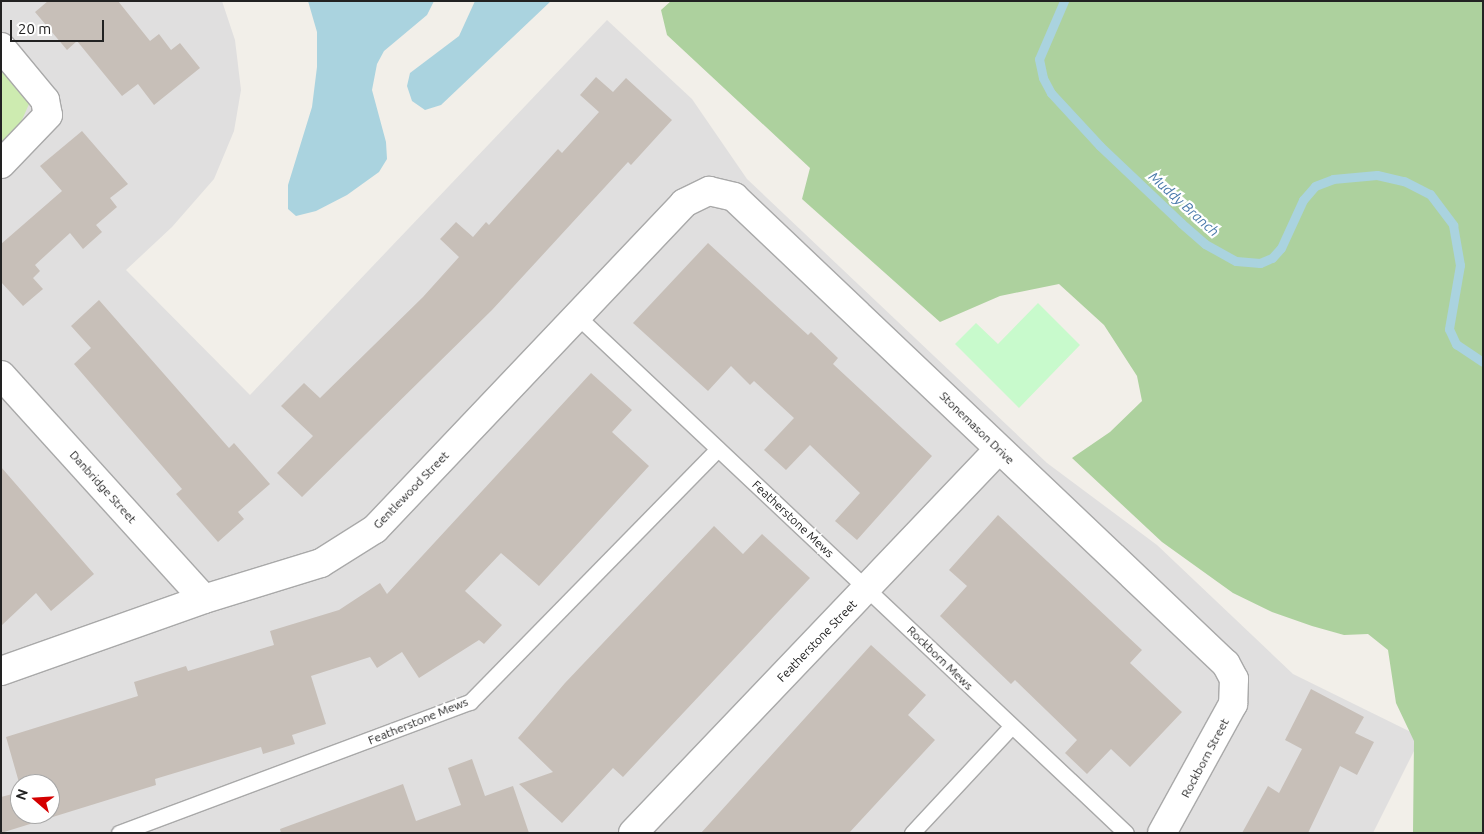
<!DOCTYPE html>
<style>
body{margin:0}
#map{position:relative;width:1484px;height:834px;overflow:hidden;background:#f2efe9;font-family:Ubuntu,sans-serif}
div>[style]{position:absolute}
.residential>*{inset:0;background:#e0dfdf}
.grass>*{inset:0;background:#cdebb0}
.forest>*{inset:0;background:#add19e}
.park>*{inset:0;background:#c8facc}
.water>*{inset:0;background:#aad3df}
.stream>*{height:9px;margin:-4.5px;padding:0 4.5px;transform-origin:4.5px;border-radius:4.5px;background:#aad3df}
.building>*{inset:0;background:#c7bfb8}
.roads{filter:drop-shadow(1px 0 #a9a9a9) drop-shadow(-1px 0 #a9a9a9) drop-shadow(0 1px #a9a9a9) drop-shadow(0 -1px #a9a9a9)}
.service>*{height:15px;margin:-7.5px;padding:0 7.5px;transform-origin:7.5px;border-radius:7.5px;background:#fff}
.minor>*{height:28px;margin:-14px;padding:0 14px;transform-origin:14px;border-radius:14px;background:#fff}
span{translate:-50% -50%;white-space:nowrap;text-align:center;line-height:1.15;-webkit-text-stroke:4.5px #fff;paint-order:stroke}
.street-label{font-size:12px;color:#222}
.water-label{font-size:14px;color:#4a7aab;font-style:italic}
.frame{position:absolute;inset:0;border:2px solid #222;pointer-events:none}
.north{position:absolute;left:10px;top:774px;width:50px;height:50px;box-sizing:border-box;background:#fff;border:1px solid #a7a7a7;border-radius:50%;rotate:289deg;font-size:14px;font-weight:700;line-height:20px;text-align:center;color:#222}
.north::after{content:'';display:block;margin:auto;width:18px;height:22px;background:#d40000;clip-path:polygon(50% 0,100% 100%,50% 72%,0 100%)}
.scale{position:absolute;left:10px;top:20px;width:94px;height:22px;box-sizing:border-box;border:2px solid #222;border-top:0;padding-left:6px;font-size:15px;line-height:18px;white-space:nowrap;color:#222;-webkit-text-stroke:4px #fff;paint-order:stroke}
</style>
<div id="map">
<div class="residential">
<div style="clip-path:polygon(evenodd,1px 1px,222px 1px,235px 40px,241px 90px,234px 131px,214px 179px,172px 227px,126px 270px,250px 395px,607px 20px,692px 99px,747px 179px,1047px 463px,1157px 545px,1293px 674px,1421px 737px,1373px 833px,1px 833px,1px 1px,20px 784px,50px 784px,50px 814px,20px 814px,20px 784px)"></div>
</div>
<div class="grass">
<div style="clip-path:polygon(1px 62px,28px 96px,29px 104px,18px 129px,1px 143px)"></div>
</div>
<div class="forest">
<div style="clip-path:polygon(671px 1px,1483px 1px,1483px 833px,1413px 833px,1414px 741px,1396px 703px,1388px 650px,1368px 634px,1344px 635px,1312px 626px,1272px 612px,1233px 593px,1162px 542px,1072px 458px,1110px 432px,1142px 401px,1137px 376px,1104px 325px,1059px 284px,1000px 296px,940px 322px,802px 199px,810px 168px,667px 35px,661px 10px)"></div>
</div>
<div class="park">
<div style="clip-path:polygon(1038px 303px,1080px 345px,1019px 408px,955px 344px,976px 323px,998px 344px)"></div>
</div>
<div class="water">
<div style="clip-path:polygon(308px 1px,434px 1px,427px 15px,384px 51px,377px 64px,372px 90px,386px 142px,387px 159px,379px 172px,347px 195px,316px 211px,296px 216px,288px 209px,288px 185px,312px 107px,317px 67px,317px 32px)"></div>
<div style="clip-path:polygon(475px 1px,551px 1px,441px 105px,425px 110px,412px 101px,407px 86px,410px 73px,459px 36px)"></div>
</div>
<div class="stream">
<div style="left:1064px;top:1px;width:63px;rotate:113.3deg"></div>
<div style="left:1039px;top:59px;width:19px;rotate:78deg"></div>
<div style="left:1043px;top:78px;width:17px;rotate:62deg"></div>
<div style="left:1051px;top:93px;width:72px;rotate:47.2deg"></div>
<div style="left:1100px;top:146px;width:112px;rotate:43.5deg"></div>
<div style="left:1181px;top:223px;width:32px;rotate:41deg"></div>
<div style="left:1205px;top:244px;width:35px;rotate:29deg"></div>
<div style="left:1236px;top:261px;width:24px;rotate:5deg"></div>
<div style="left:1260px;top:263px;width:13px;rotate:-23deg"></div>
<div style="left:1272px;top:258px;width:13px;rotate:-48deg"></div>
<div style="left:1281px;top:248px;width:53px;rotate:-65.4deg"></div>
<div style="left:1303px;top:200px;width:18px;rotate:-49deg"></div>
<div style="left:1315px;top:186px;width:19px;rotate:-21deg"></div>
<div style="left:1333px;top:179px;width:44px;rotate:-5.2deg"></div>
<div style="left:1377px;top:175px;width:28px;rotate:13deg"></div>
<div style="left:1404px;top:181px;width:29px;rotate:27deg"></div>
<div style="left:1430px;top:194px;width:39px;rotate:53deg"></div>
<div style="left:1453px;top:225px;width:41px;rotate:80.1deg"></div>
<div style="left:1460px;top:265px;width:65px;rotate:99.8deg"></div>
<div style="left:1449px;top:329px;width:17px;rotate:65deg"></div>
<div style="left:1456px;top:344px;width:32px;rotate:34deg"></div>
</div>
<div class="building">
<div style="clip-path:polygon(48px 1px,118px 1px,150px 41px,159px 34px,171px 50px,180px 43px,200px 68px,154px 105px,138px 84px,122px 96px,77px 41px,67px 50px,35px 12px)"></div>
<div style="clip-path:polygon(596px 77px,613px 92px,626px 78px,672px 120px,631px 165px,628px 162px,492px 310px,302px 497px,277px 473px,313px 436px,281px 406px,304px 383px,320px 398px,423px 297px,459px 257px,440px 239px,456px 222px,473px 237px,486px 222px,489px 225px,558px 149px,562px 153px,599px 112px,580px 95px)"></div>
<div style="clip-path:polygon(82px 131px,128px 184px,110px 198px,117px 207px,96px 225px,102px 232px,83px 249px,70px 233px,35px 265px,40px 271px,33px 278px,43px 289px,23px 306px,1px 282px,1px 244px,62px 191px,40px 166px)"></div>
<div style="clip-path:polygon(708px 243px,808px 335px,811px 332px,838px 358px,833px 364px,932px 456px,857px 540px,835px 521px,860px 493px,810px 445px,786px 470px,764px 450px,794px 418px,754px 381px,750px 385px,731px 366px,708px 391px,633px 323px)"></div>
<div style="clip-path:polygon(99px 300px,229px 448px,234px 443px,270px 484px,238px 512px,244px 519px,218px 542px,176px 494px,182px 489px,74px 364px,91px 348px,71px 326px)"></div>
<div style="clip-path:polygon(591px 373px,632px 410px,612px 432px,649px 466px,539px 586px,501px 553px,465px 591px,502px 625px,484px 644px,479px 640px,419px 678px,402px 652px,377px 668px,370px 657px,311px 676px,326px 724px,292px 735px,295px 744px,263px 754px,261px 747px,155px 779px,156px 785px,1px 833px,1px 797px,20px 792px,20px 814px,50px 814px,50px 784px,20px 786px,6px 737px,138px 696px,134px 682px,186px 666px,188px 671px,274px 645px,270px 631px,339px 610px,380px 583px,387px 594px)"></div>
<div style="clip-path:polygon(1px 467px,94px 574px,51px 611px,36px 593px,1px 626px)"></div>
<div style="clip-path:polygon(998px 515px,1142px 650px,1130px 663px,1182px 712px,1130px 767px,1111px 749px,1087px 774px,1065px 753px,1077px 740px,1015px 680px,1011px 684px,940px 616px,967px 586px,949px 570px)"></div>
<div style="clip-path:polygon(714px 526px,743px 554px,762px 534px,810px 578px,623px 777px,613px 768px,562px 823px,519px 784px,553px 772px,518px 738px,565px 683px)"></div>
<div style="clip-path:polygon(871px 645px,926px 695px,908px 715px,935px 740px,849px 833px,701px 833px)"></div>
<div style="clip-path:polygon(1311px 689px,1364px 717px,1355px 733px,1374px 742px,1357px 775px,1340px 766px,1308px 833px,1242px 833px,1268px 786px,1279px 793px,1302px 749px,1285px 740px)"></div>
<div style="clip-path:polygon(472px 759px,485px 796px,513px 786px,529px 833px,281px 833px,280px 829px,403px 784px,416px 821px,461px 805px,448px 768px)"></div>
</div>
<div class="roads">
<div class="service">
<div style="left:577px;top:316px;width:754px;rotate:43.28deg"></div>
<div style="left:119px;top:833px;width:375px;rotate:-20.5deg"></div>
<div style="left:470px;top:702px;width:354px;rotate:-45.6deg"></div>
<div style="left:912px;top:833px;width:145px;rotate:-47deg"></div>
</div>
<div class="minor">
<div style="left:1px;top:47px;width:69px;rotate:50.3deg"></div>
<div style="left:45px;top:100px;width:15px;rotate:79deg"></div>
<div style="left:48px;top:115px;width:68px;rotate:133.8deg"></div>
<div style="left:1px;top:375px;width:302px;rotate:47.8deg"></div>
<div style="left:1px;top:671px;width:215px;rotate:-19.5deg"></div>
<div style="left:204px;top:599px;width:122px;rotate:-17.1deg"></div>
<div style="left:321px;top:563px;width:64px;rotate:-32.2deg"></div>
<div style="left:375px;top:529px;width:449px;rotate:-46.5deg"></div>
<div style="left:684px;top:203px;width:28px;rotate:-26deg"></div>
<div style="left:709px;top:191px;width:26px;rotate:13deg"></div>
<div style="left:734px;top:197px;width:678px;rotate:43.51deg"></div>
<div style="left:1226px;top:664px;width:17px;rotate:62deg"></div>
<div style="left:1234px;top:679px;width:25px;rotate:92deg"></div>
<div style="left:1233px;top:704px;width:147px;rotate:118.8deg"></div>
<div style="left:633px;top:833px;width:530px;rotate:-46.37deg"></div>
</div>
</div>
<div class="street-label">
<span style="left:977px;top:428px;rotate:44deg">Stonemason Drive</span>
<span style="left:103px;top:487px;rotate:48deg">Danbridge Street</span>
<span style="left:411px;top:490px;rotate:-46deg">Gentlewood Street</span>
<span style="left:793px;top:519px;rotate:43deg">Featherstone Mews</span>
<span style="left:817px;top:641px;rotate:-46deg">Featherstone Street</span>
<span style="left:940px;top:658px;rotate:44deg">Rockborn Mews</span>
<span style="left:418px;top:721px;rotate:-22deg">Featherstone Mews</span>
<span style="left:1205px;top:758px;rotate:-62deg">Rockborn Street</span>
</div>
<div class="water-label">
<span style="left:1184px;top:204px;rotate:42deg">Muddy Branch</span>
</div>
<div class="frame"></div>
<div class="north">N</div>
<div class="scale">20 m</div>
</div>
